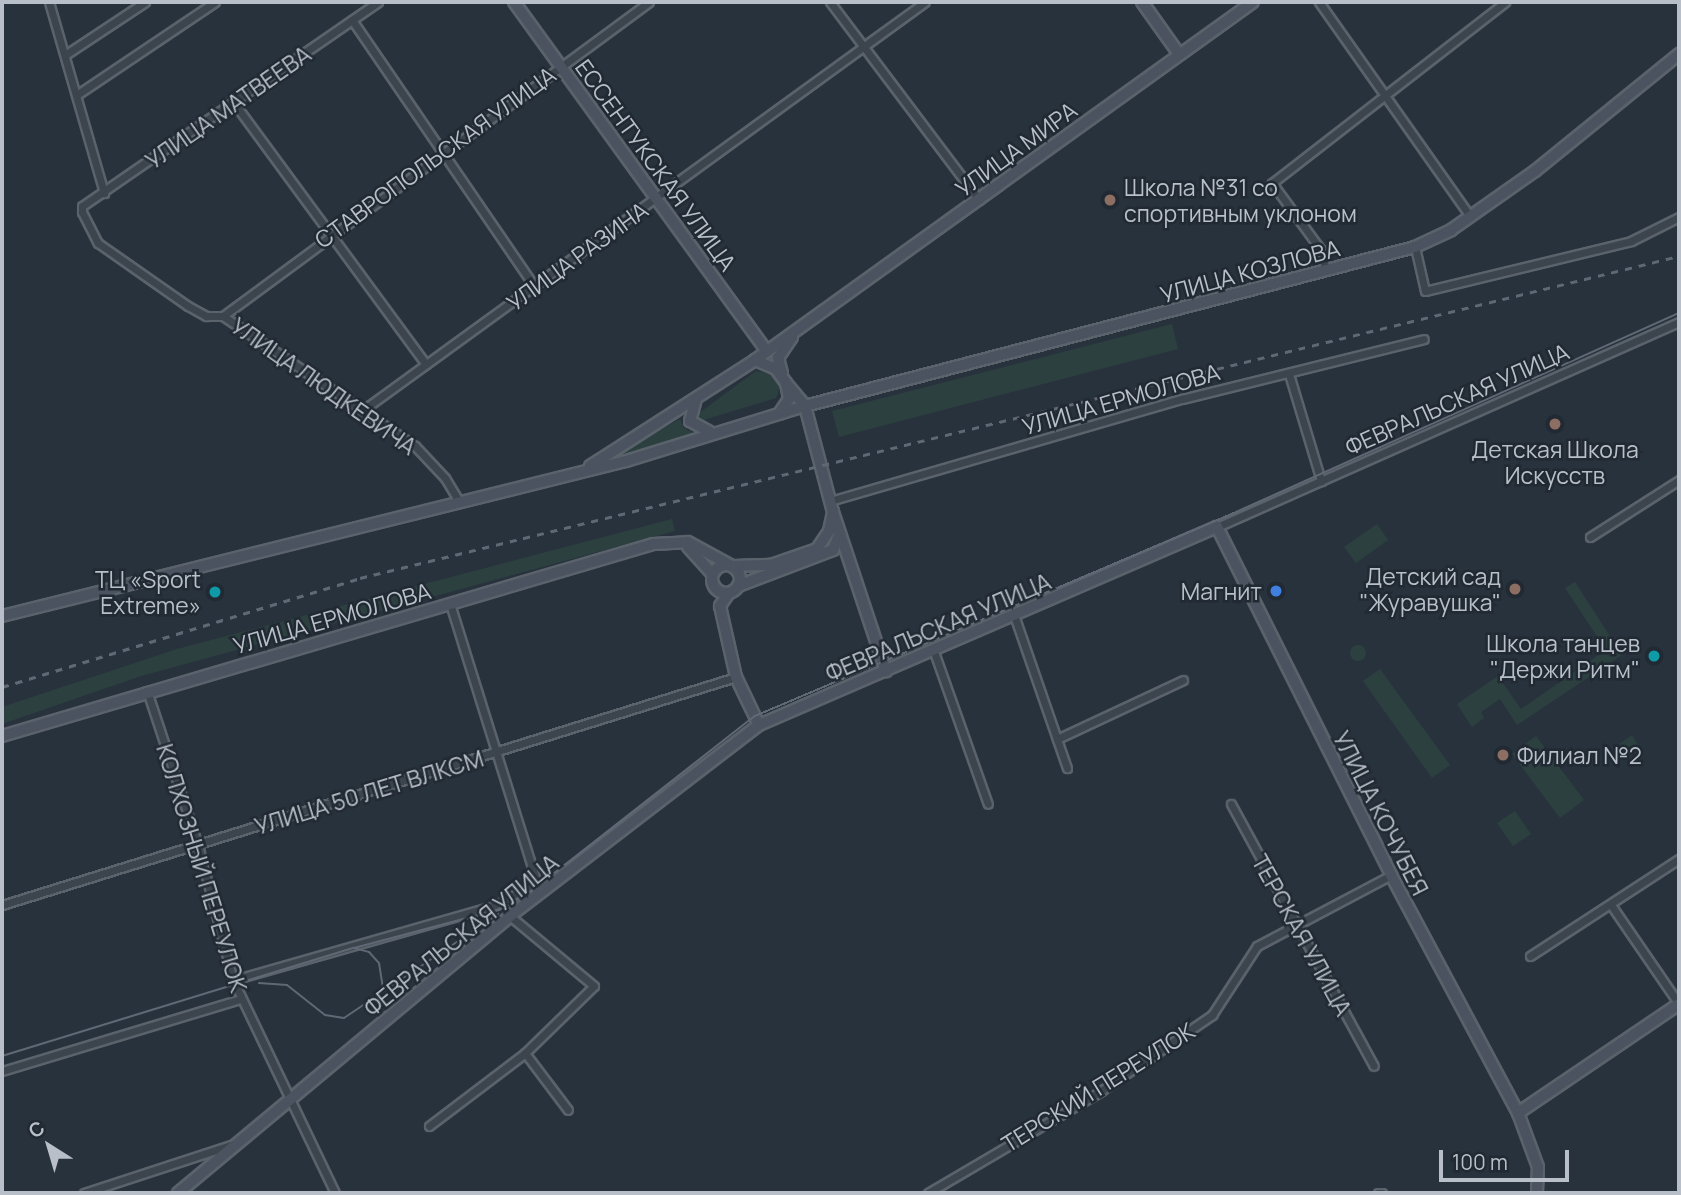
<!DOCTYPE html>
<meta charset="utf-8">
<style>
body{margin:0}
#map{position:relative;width:1681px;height:1195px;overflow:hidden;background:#28323d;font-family:Manrope,sans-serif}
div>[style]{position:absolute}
.green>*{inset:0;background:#2d4040}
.round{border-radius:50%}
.roads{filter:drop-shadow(2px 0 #5a626b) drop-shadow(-2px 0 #5a626b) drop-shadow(0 2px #5a626b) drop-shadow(0 -2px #5a626b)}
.street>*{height:7px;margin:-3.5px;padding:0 3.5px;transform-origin:3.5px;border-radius:3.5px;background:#3c444d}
.secondary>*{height:10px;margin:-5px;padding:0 5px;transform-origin:5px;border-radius:5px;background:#4b5360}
.secondary>.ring{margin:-5px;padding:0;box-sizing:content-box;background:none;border:10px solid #4b5360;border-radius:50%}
.tram>*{height:2px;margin:-1px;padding:0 1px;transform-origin:1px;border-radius:1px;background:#5f6874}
.rail>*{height:2.5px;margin-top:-1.25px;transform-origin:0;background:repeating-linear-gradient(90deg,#5f6874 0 7px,transparent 0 14px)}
.dots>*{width:19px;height:19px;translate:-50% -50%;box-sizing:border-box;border:4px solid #212933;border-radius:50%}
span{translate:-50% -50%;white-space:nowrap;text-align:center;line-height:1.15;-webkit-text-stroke:5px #212933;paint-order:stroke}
.street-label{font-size:23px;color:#b8bfc8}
.poi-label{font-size:23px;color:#b8bfc8}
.left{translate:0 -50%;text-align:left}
.right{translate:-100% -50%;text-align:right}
.frame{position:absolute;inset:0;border:4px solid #b8bfc8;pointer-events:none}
.north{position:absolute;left:14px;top:1111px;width:70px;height:70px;-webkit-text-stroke:5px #212933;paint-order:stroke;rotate:323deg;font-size:19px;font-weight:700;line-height:28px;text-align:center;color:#b8bfc8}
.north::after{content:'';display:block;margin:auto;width:24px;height:32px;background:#b8bfc8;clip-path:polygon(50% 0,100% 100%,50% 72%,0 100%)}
.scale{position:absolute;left:1439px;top:1150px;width:130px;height:32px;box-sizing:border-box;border:4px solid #b8bfc8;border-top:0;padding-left:9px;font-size:21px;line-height:24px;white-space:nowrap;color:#b8bfc8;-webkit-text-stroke:5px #212933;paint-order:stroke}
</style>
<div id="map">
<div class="green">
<div style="clip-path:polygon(1172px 324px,1178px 349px,839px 437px,832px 411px)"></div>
<div style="clip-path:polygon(756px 371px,776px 375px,780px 387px,776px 398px,700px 421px,699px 413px)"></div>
<div style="clip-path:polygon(680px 419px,684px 428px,696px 434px,608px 458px)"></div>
<div style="clip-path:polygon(672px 519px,675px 531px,141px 676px,2px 724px,2px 707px,177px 649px)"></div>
<div style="clip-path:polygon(1377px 524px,1388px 540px,1356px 563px,1344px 547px)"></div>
<div style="clip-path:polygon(1575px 582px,1622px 655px,1517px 725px,1500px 699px,1481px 712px,1484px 718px,1472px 727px,1457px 704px,1498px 676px,1521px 709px,1606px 650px,1565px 588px)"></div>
<div class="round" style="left:1350px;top:645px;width:16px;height:16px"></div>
<div style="clip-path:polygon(1380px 669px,1450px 765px,1432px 778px,1363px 681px)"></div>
<div style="clip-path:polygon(1632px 735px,1638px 745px,1620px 758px,1613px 748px)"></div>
<div style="clip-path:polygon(1536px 736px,1584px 800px,1560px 818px,1512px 754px)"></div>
<div style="clip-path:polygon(1515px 811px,1531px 834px,1513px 846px,1497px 823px)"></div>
</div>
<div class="roads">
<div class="street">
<div style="left:49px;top:2px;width:199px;rotate:73.9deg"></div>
<div style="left:378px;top:2px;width:359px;rotate:145.4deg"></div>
<div style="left:82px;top:206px;width:6px;rotate:90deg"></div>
<div style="left:82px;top:212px;width:35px;rotate:63deg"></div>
<div style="left:98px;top:243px;width:110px;rotate:35deg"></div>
<div style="left:188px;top:306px;width:21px;rotate:29deg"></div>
<div style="left:206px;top:316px;width:17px"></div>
<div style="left:223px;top:316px;width:232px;rotate:34.1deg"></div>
<div style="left:415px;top:446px;width:44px;rotate:46.8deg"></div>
<div style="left:445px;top:478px;width:27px;rotate:59deg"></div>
<div style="left:830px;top:2px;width:248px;rotate:53deg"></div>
<div style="left:1319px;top:2px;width:262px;rotate:54.8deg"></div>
<div style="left:352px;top:20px;width:322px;rotate:55.6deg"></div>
<div style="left:65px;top:55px;width:96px;rotate:-33.5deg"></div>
<div style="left:78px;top:94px;width:165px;rotate:-33.9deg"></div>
<div style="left:234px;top:103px;width:324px;rotate:53.7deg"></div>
<div style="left:1415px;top:247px;width:45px;rotate:77.2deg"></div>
<div style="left:1425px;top:291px;width:212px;rotate:-13.6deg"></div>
<div style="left:1631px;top:241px;width:54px;rotate:-26.6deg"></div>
<div style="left:1326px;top:271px;width:22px;rotate:-103deg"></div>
<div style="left:1321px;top:250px;width:83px;rotate:-126.2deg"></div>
<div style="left:1272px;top:183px;width:295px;rotate:-37.8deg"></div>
<div style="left:223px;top:316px;width:529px;rotate:-36.39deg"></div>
<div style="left:1289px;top:374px;width:112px;rotate:73.3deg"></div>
<div style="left:363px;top:410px;width:694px;rotate:-35.98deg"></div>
<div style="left:830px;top:501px;width:366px;rotate:-16.2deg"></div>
<div style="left:1182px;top:399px;width:249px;rotate:-13.9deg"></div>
<div style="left:1217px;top:527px;width:505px;rotate:-23.93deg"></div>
<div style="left:1590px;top:537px;width:106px;rotate:-32.6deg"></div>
<div style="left:1014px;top:615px;width:162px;rotate:70.9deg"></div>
<div style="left:933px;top:649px;width:164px;rotate:70.5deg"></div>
<div style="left:147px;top:691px;width:162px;rotate:71.7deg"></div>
<div style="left:198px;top:845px;width:139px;rotate:75.5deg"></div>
<div style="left:233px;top:980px;width:236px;rotate:64.4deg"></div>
<div style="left:1057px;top:739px;width:139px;rotate:-25.1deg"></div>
<div style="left:1231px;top:804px;width:298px;rotate:61.4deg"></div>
<div style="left:2px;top:905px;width:769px;rotate:-17.26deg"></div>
<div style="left:1611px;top:905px;width:120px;rotate:55.5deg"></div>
<div style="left:1530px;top:956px;width:178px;rotate:-33.1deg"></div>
<div style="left:233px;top:980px;width:273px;rotate:-15.9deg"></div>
<div style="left:496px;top:905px;width:47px;rotate:-28.2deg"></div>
<div style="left:537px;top:883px;width:293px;rotate:-107.3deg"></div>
<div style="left:525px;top:1053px;width:71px;rotate:53deg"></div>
<div style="left:2px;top:1071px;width:249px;rotate:-16.8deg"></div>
<div style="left:429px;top:1126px;width:121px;rotate:-37.2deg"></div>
<div style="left:525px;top:1053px;width:96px;rotate:-44.2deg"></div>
<div style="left:594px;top:986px;width:109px;rotate:-140.2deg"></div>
<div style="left:84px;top:1193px;width:158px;rotate:-18.1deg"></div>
<div style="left:928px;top:1193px;width:201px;rotate:-30.5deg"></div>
<div style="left:1101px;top:1091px;width:135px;rotate:-34.4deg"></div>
<div style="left:1212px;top:1015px;width:82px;rotate:-56.9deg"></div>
<div style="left:1257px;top:946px;width:152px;rotate:-27.9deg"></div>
<div style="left:1378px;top:1193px;width:4px"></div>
</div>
<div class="secondary">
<div style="left:514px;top:2px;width:431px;rotate:54.1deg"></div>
<div style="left:1142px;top:2px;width:64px;rotate:54.6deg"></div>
<div style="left:755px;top:360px;width:23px;rotate:23deg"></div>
<div style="left:776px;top:369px;width:17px;rotate:54deg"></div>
<div style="left:786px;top:383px;width:16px;rotate:79deg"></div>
<div style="left:789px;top:399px;width:18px;rotate:124deg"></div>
<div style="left:782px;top:373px;width:16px;rotate:-105deg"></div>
<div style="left:778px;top:358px;width:25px;rotate:-56deg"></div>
<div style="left:786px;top:383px;width:30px;rotate:50deg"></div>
<div style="left:805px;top:406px;width:110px;rotate:75.2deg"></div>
<div style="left:833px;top:512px;width:168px;rotate:71.6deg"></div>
<div style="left:696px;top:399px;width:23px;rotate:105deg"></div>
<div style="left:690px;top:421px;width:23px;rotate:29deg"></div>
<div style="left:590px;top:466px;width:196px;rotate:-32.7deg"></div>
<div style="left:755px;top:360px;width:613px;rotate:-35.71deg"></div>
<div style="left:688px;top:547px;width:36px;rotate:48deg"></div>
<div class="ring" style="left:712px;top:565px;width:18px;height:18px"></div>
<div style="left:734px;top:566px;width:37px;rotate:-2deg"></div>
<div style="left:771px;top:565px;width:49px;rotate:-19.2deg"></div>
<div style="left:817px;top:549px;width:22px;rotate:-56deg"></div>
<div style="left:829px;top:531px;width:19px;rotate:-78deg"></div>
<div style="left:738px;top:586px;width:102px;rotate:-20.8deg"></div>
<div style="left:833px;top:550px;width:18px;rotate:-68deg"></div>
<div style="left:729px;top:593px;width:16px;rotate:125deg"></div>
<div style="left:720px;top:606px;width:73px;rotate:77.3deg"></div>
<div style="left:736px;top:677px;width:53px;rotate:64.4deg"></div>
<div style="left:2px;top:616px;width:643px;rotate:-13.95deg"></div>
<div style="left:626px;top:461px;width:187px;rotate:-17.1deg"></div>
<div style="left:805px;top:406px;width:630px;rotate:-14.61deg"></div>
<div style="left:1415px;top:247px;width:40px;rotate:-25deg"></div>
<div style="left:1451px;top:230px;width:103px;rotate:-35.1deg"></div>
<div style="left:1535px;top:171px;width:186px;rotate:-39.1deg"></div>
<div style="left:2px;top:736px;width:679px;rotate:-16.43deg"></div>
<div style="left:653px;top:544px;width:35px;rotate:-3deg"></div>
<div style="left:688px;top:542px;width:48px;rotate:28.7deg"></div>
<div style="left:178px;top:1193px;width:432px;rotate:-39.8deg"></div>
<div style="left:510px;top:916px;width:314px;rotate:-37.5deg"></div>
<div style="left:759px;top:725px;width:499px;rotate:-23.4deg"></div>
<div style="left:1217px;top:527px;width:389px;rotate:63.4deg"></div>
<div style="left:1391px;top:875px;width:270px;rotate:61.9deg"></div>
<div style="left:1537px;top:1193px;width:26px;rotate:-88deg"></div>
<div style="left:1538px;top:1167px;width:58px;rotate:-110.3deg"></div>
<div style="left:1518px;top:1113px;width:194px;rotate:-34.1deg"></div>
</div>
</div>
<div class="tram">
<div style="left:354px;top:948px;width:16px;rotate:15deg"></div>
<div style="left:369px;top:952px;width:15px;rotate:48deg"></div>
<div style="left:379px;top:963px;width:25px;rotate:81deg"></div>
<div style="left:383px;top:988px;width:13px;rotate:122deg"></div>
<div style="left:259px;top:983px;width:28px;rotate:4deg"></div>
<div style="left:287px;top:985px;width:48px;rotate:38.3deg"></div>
<div style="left:325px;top:1015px;width:19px;rotate:9deg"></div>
<div style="left:344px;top:1018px;width:186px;rotate:-34deg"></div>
<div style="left:2px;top:1056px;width:368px;rotate:-17.1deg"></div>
<div style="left:354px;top:948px;width:148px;rotate:-14.9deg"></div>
<div style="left:497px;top:910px;width:43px;rotate:-29.6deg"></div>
<div style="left:534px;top:889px;width:281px;rotate:-38.1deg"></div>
<div style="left:755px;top:716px;width:522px;rotate:-22.98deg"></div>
<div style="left:1236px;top:512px;width:486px;rotate:-24.2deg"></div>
</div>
<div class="rail">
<div style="left:2px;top:687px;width:374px;rotate:-16.9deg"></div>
<div style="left:360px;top:578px;width:1358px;rotate:-13.72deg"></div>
</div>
<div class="dots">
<div style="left:1110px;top:200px;background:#8d6e63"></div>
<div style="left:1555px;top:424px;background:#8d6e63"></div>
<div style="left:1515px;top:589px;background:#8d6e63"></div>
<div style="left:1276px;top:591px;background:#3f7fe0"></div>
<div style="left:215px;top:592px;background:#0f9aa8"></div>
<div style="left:1654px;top:656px;background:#0f9aa8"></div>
<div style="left:1503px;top:755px;background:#8d6e63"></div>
</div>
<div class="street-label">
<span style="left:228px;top:107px;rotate:-35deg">УЛИЦА МАТВЕЕВА</span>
<span style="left:1016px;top:149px;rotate:-36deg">УЛИЦА МИРА</span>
<span style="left:435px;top:157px;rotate:-36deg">СТАВРОПОЛЬСКАЯ УЛИЦА</span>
<span style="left:656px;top:165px;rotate:54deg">ЕССЕНТУКСКАЯ УЛИЦА</span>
<span style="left:577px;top:256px;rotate:-36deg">УЛИЦА РАЗИНА</span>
<span style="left:1250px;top:271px;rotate:-15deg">УЛИЦА КОЗЛОВА</span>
<span style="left:324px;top:386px;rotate:35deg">УЛИЦА ЛЮДКЕВИЧА</span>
<span style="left:1121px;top:399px;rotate:-16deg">УЛИЦА ЕРМОЛОВА</span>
<span style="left:1457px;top:399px;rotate:-24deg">ФЕВРАЛЬСКАЯ УЛИЦА</span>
<span style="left:332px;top:618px;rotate:-16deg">УЛИЦА ЕРМОЛОВА</span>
<span style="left:938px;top:627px;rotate:-23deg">ФЕВРАЛЬСКАЯ УЛИЦА</span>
<span style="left:369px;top:792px;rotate:-17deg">УЛИЦА 50 ЛЕТ ВЛКСМ</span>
<span style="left:1381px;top:813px;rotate:63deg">УЛИЦА КОЧУБЕЯ</span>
<span style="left:202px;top:868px;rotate:73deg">КОЛХОЗНЫЙ ПЕРЕУЛОК</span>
<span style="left:461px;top:935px;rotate:-39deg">ФЕВРАЛЬСКАЯ УЛИЦА</span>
<span style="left:1302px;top:935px;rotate:61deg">ТЕРСКАЯ УЛИЦА</span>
<span style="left:1098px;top:1087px;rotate:-32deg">ТЕРСКИЙ ПЕРЕУЛОК</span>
</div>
<div class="poi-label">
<span class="left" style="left:1124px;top:200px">Школа №31 со<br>спортивным уклоном</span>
<span style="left:1555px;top:462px">Детская Школа<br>Искусств</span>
<span class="right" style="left:1501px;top:589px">Детский сад<br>"Журавушка"</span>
<span class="right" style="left:201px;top:592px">ТЦ «Sport<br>Extreme»</span>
<span class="right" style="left:1262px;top:591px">Магнит</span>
<span class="right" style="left:1640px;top:656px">Школа танцев<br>"Держи Ритм"</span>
<span class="left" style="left:1517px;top:755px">Филиал №2</span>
</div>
<div class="frame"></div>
<div class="north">С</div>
<div class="scale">100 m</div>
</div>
